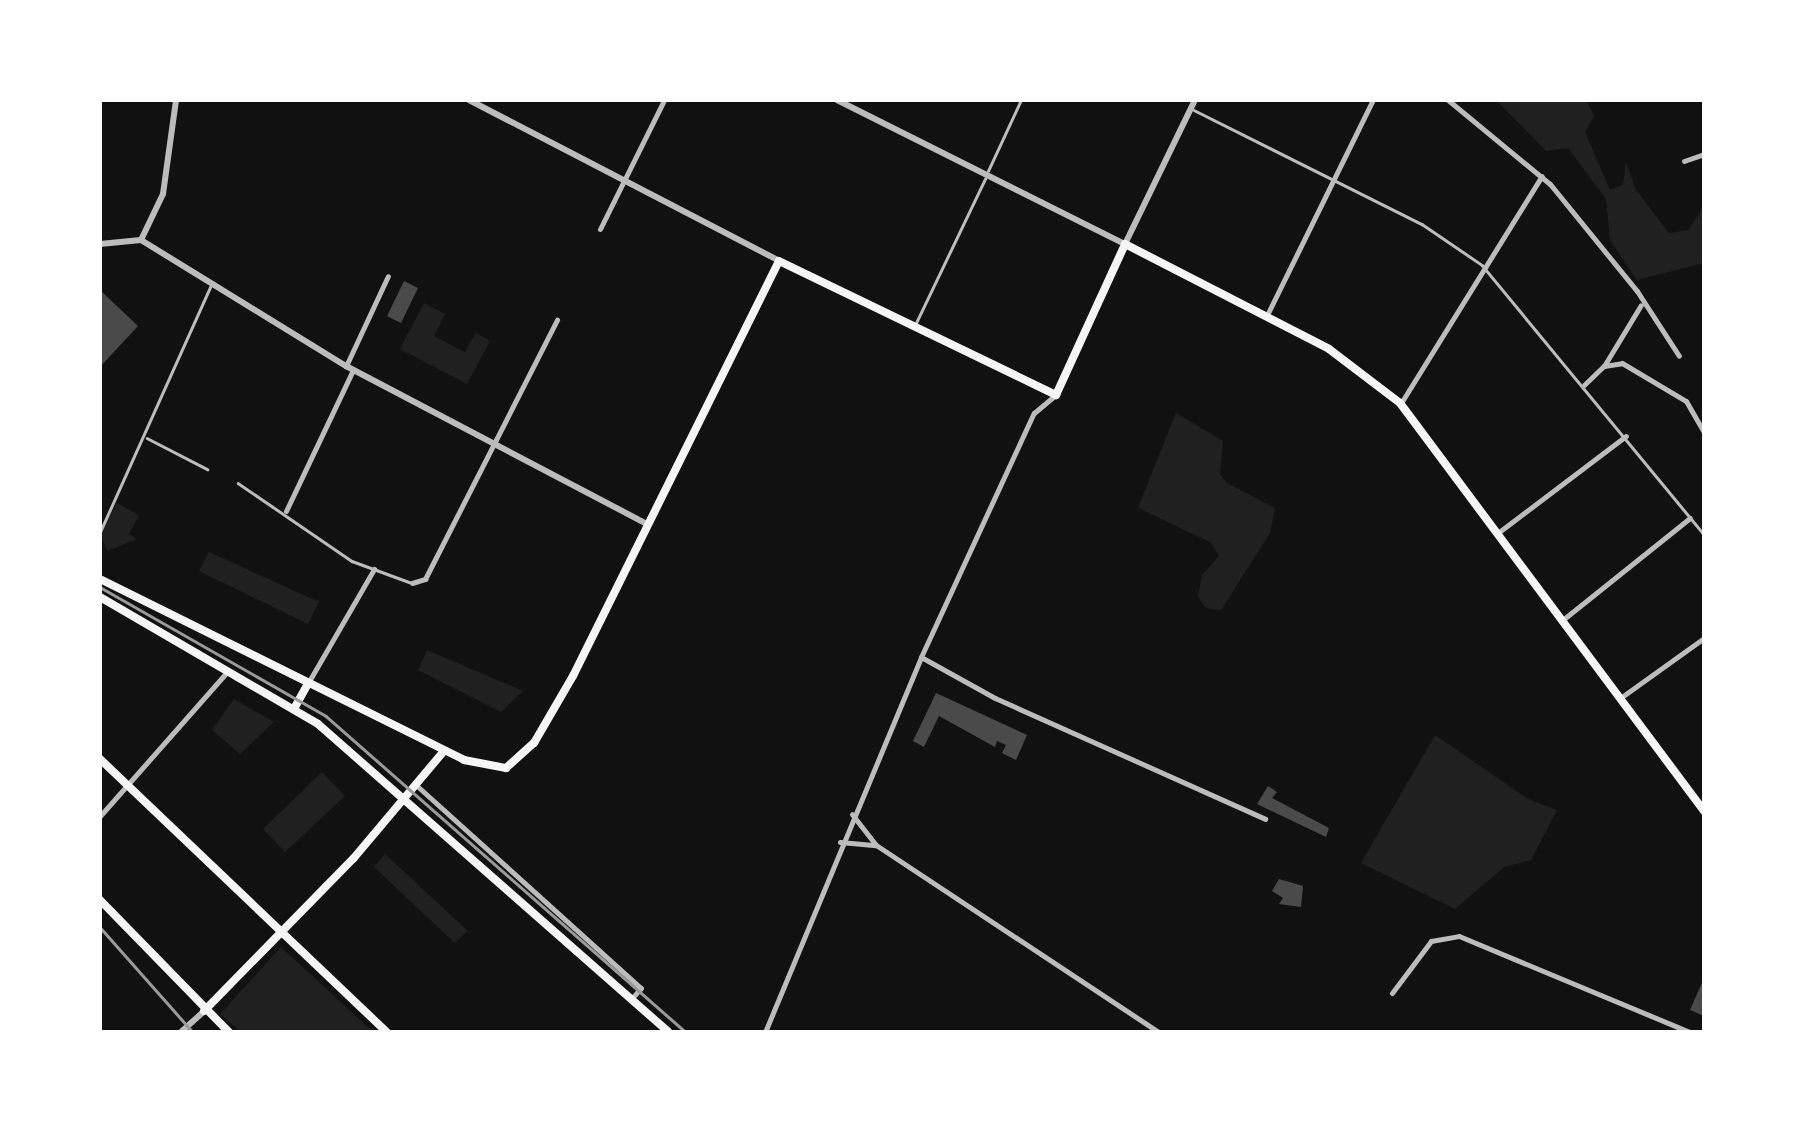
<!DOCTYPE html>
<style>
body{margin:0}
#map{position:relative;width:1804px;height:1132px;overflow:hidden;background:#111;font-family:"Source Serif 4",serif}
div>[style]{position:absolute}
.green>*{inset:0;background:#202020}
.building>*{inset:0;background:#4a4a4a}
.service>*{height:2.5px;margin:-1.25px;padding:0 1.25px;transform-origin:1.25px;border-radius:1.25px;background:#bcbcbc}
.minor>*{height:5px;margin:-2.5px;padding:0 2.5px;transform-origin:2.5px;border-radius:2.5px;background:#bcbcbc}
.tertiary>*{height:6px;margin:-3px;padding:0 3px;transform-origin:3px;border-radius:3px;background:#bcbcbc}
.secondary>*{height:8px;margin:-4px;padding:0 4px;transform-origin:4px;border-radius:4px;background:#f5f5f5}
.tram>*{height:2.5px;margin:-1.25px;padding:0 1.25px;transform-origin:1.25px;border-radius:1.25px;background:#9a9a9a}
.rail>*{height:2.5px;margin:-1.25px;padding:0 1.25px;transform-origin:1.25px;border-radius:1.25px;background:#9a9a9a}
span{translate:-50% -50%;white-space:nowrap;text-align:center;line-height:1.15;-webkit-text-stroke:10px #fff;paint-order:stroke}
.frame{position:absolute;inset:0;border:102px solid #fff;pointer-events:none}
</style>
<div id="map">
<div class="green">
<div style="clip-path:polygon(1496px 100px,1586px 100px,1594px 116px,1585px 132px,1610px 190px,1623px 185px,1626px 162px,1636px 190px,1669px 233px,1689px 230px,1704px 205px,1704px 263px,1637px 280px,1610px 240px,1606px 199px,1568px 148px,1546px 151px)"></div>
<div style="clip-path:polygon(424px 303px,445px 314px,434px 336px,465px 352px,476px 333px,490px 341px,467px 384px,400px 349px)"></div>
<div style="clip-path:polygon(1176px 413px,1223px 441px,1220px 474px,1227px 483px,1275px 508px,1270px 533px,1221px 610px,1206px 608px,1198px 597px,1202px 575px,1219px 556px,1210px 542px,1138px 508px)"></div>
<div style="clip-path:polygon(117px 503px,139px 515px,129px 534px,137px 539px,107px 551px,100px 534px)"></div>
<div style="clip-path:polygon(209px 552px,319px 602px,308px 624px,199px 571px)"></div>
<div style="clip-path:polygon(427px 650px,523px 691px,501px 712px,418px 670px)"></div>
<div style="clip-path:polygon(234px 699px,274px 722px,240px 754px,212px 730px)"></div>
<div style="clip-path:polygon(1435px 735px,1528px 799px,1557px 810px,1531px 860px,1504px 867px,1455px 909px,1361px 863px)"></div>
<div style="clip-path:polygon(322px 772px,345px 796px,285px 852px,263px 829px)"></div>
<div style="clip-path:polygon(385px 854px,468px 931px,455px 943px,374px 867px)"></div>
<div style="clip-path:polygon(281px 947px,373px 1032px,241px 1032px,220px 1014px)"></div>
</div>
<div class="building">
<div style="clip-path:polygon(404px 281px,418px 288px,401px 323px,387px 316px)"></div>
<div style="clip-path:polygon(100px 290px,138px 326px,100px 367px)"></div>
<div style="clip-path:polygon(936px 693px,1027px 735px,1016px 760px,1002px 753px,1006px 745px,997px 741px,995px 747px,939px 716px,924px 747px,913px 741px)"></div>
<div style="clip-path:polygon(1268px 786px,1277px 792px,1272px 798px,1329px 828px,1326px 837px,1257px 804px)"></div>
<div style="clip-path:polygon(1279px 879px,1303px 886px,1301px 907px,1279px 904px,1283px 898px,1272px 891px)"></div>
<div style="clip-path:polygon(1704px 978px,1704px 1016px,1690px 1010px)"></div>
</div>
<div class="service">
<div style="left:1194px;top:110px;width:255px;rotate:26.6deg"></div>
<div style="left:1422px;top:224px;width:73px;rotate:34.3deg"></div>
<div style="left:1482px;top:265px;width:349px;rotate:50.5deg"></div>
<div style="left:988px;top:171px;width:78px;rotate:-65.1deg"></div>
<div style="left:915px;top:325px;width:162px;rotate:-64.4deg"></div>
<div style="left:147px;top:438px;width:68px;rotate:27.3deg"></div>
<div style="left:238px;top:483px;width:138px;rotate:34.4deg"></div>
<div style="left:352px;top:561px;width:61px;rotate:20.2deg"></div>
<div style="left:100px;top:532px;width:269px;rotate:-65.8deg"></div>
</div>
<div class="minor">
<div style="left:1448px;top:100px;width:132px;rotate:39.5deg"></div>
<div style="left:1550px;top:184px;width:138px;rotate:50.9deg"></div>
<div style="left:1637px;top:291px;width:77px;rotate:57.1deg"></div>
<div style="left:1684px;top:161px;width:21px;rotate:-19deg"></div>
<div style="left:600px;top:229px;width:144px;rotate:-63.6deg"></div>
<div style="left:1267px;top:315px;width:240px;rotate:-63.8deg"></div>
<div style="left:346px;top:366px;width:99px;rotate:-65deg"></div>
<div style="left:1604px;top:366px;width:71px;rotate:-58.8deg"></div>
<div style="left:1584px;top:385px;width:28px;rotate:-44deg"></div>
<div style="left:1604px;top:366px;width:18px;rotate:-9deg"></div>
<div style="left:1622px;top:363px;width:74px;rotate:30.7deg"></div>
<div style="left:1686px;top:401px;width:36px;rotate:60deg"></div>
<div style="left:1401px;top:403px;width:267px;rotate:-58.2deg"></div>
<div style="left:286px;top:511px;width:156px;rotate:-64.6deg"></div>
<div style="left:1499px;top:532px;width:159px;rotate:-37.1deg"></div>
<div style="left:412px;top:583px;width:14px;rotate:-17deg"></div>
<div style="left:425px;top:579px;width:291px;rotate:-63deg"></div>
<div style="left:1565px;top:618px;width:160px;rotate:-38.7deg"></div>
<div style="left:921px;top:657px;width:85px;rotate:29deg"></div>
<div style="left:995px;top:698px;width:296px;rotate:24.1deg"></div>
<div style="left:308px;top:683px;width:132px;rotate:-59.9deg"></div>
<div style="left:1623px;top:696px;width:100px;rotate:-35.6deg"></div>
<div style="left:416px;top:785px;width:303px;rotate:42.1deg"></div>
<div style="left:641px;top:988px;width:15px;rotate:132deg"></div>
<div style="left:100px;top:816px;width:192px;rotate:-48.6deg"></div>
<div style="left:840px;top:842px;width:36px;rotate:5deg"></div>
<div style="left:876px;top:845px;width:39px;rotate:-128deg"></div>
<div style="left:876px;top:845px;width:338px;rotate:33.5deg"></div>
<div style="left:1392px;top:993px;width:65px;rotate:-53.1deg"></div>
<div style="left:1431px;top:941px;width:28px;rotate:-10deg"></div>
<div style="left:1459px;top:936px;width:250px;rotate:22.6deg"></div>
<div style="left:765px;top:1032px;width:406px;rotate:-67.4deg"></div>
<div style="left:921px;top:657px;width:269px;rotate:-65.2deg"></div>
<div style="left:1034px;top:413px;width:26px;rotate:-40deg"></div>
</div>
<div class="tertiary">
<div style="left:469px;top:100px;width:349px;rotate:27.4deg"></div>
<div style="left:837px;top:100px;width:322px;rotate:26.6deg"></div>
<div style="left:1125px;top:244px;width:160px;rotate:-64.1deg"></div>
<div style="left:141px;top:240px;width:51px;rotate:-64.4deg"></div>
<div style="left:163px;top:194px;width:95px;rotate:-82.1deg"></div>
<div style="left:100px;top:244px;width:41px;rotate:-5.6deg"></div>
<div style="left:141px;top:240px;width:241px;rotate:31.6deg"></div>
<div style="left:346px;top:366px;width:340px;rotate:27.7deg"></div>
<div style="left:181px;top:1032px;width:31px;rotate:-42deg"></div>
</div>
<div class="secondary">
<div style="left:100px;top:579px;width:407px;rotate:26.4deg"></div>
<div style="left:464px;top:760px;width:43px;rotate:10.8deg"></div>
<div style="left:506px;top:768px;width:38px;rotate:-42deg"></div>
<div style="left:534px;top:743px;width:78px;rotate:-59.8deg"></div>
<div style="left:573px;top:676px;width:463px;rotate:-63.6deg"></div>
<div style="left:779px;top:261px;width:308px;rotate:25.8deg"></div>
<div style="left:1056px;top:395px;width:166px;rotate:-65.4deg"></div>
<div style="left:1125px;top:244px;width:229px;rotate:27.2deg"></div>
<div style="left:1329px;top:349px;width:89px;rotate:37.3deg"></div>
<div style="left:1400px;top:403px;width:509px;rotate:53.31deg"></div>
<div style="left:100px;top:597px;width:252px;rotate:30.2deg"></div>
<div style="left:318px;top:724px;width:466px;rotate:41.3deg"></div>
<div style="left:295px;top:707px;width:26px;rotate:-61deg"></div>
<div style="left:100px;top:759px;width:396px;rotate:43.6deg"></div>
<div style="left:100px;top:900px;width:185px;rotate:45.7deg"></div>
<div style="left:204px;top:1011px;width:213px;rotate:-45.6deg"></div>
<div style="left:353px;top:859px;width:141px;rotate:-49.9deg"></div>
</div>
<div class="tram">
<div style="left:100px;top:587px;width:260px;rotate:29.7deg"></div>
<div style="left:326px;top:716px;width:479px;rotate:41.3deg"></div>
</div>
<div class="rail">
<div style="left:100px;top:927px;width:140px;rotate:48.5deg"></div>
</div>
<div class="frame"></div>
</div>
